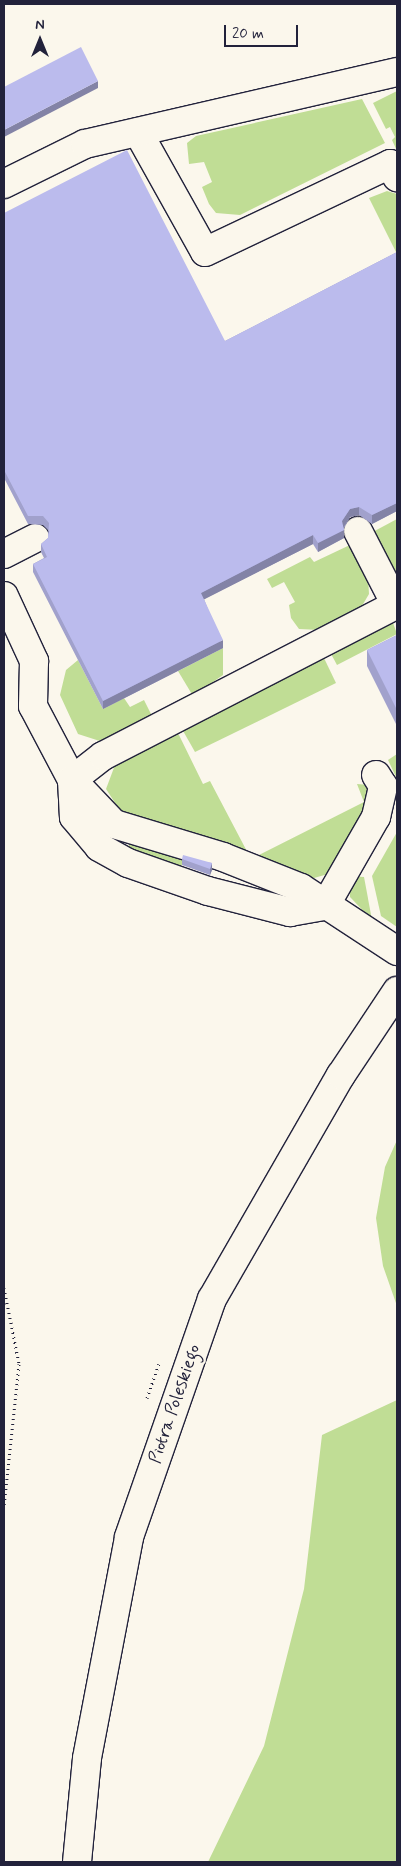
<!DOCTYPE html>
<style>
body{margin:0}
#map{position:relative;width:401px;height:1866px;overflow:hidden;background:#fbf7ec;font-family:Mynerve,sans-serif}
div>[style]{position:absolute}
.green>*{inset:0;background:#c0dd95}
.path>*{height:3px;margin-top:-1.5px;transform-origin:0;background:repeating-linear-gradient(90deg,#22223b 0 1px,transparent 0 5px)}
.roads{filter:drop-shadow(1px 0 #22223b) drop-shadow(-1px 0 #22223b) drop-shadow(0 1px #22223b) drop-shadow(0 -1px #22223b)}
.minor>*{height:28px;margin:-14px;padding:0 14px;transform-origin:14px;border-radius:14px;background:#fbf7ec}
.wall>*{inset:0;background:#a1a1cc}
.shaded-wall>*{inset:0;background:#8383a6}
.building>*{inset:0;background:#bbbbed}
span{translate:-50% -50%;white-space:nowrap;text-align:center;line-height:1.15;-webkit-text-stroke:4.5px #fbf7ec;paint-order:stroke}
.street-label{font-size:18px;color:#22223b}
.frame{position:absolute;inset:0;border:5px solid #22223b;pointer-events:none}
.north{position:absolute;left:15px;top:15px;width:50px;height:50px;-webkit-text-stroke:4px #fbf7ec;paint-order:stroke;rotate:0deg;font-size:14px;font-weight:700;line-height:20px;text-align:center;color:#22223b}
.north::after{content:'';display:block;margin:auto;width:18px;height:22px;background:#22223b;clip-path:polygon(50% 0,100% 100%,50% 72%,0 100%)}
.scale{position:absolute;left:224px;top:25px;width:74px;height:22px;box-sizing:border-box;border:2px solid #22223b;border-top:0;padding-left:6px;font-size:15px;line-height:18px;white-space:nowrap;color:#22223b;-webkit-text-stroke:4px #fbf7ec;paint-order:stroke}
</style>
<div id="map">
<div class="green">
<div style="clip-path:polygon(397px 91px,397px 151px,392px 140px,395px 137px,390px 127px,386px 129px,373px 103px)"></div>
<div style="clip-path:polygon(362px 99px,385px 143px,240px 215px,216px 213px,209px 204px,202px 187px,212px 182px,204px 162px,189px 164px,187px 143px,196px 136px)"></div>
<div style="clip-path:polygon(387px 191px,397px 194px,397px 254px,369px 198px)"></div>
<div style="clip-path:polygon(397px 519px,397px 573px,369px 534px)"></div>
<div style="clip-path:polygon(352px 544px,368px 577px,369px 594px,359px 611px,320px 630px,299px 629px,291px 618px,289px 605px,295px 602px,284px 582px,272px 588px,267px 579px,310px 557px,314px 562px)"></div>
<div style="clip-path:polygon(392px 620px,397px 634px,337px 665px,330px 652px)"></div>
<div style="clip-path:polygon(223px 648px,223px 675px,193px 696px,178px 671px)"></div>
<div style="clip-path:polygon(323px 656px,336px 683px,195px 752px,182px 729px)"></div>
<div style="clip-path:polygon(78px 660px,103px 709px,124px 698px,130px 707px,144px 700px,154px 720px,106px 743px,78px 734px,60px 695px,66px 670px)"></div>
<div style="clip-path:polygon(178px 733px,203px 784px,210px 781px,251px 859px,364px 802px,357px 784px,369px 785px,369px 799px,328px 874px,307px 880px,123px 815px,106px 789px,115px 765px)"></div>
<div style="clip-path:polygon(397px 754px,397px 779px,388px 760px)"></div>
<div style="clip-path:polygon(397px 832px,397px 927px,381px 916px,372px 876px)"></div>
<div style="clip-path:polygon(129px 842px,188px 850px,180px 869px,129px 848px)"></div>
<div style="clip-path:polygon(350px 876px,364px 877px,372px 920px,350px 897px)"></div>
<div style="clip-path:polygon(397px 1140px,397px 1862px,208px 1862px,264px 1746px,304px 1589px,322px 1435px,397px 1400px,397px 1306px,383px 1266px,376px 1218px,385px 1167px)"></div>
</div>
<div class="path">
<div style="left:4px;top:1288px;width:77px;rotate:78.8deg"></div>
<div style="left:19px;top:1364px;width:144px;rotate:96deg"></div>
<div style="left:147px;top:1398px;width:36px;rotate:-71deg"></div>
</div>
<div class="roads">
<div class="minor">
<div style="left:138px;top:132px;width:137px;rotate:60.8deg"></div>
<div style="left:205px;top:252px;width:205px;rotate:-25.4deg"></div>
<div style="left:390px;top:164px;width:15px;rotate:62deg"></div>
<div style="left:4px;top:184px;width:90px;rotate:-26.3deg"></div>
<div style="left:85px;top:144px;width:320px;rotate:-13deg"></div>
<div style="left:358px;top:531px;width:83px;rotate:62.8deg"></div>
<div style="left:4px;top:554px;width:35px;rotate:-27deg"></div>
<div style="left:4px;top:596px;width:72px;rotate:65.2deg"></div>
<div style="left:34px;top:661px;width:45px;rotate:91.3deg"></div>
<div style="left:33px;top:706px;width:84px;rotate:62.2deg"></div>
<div style="left:72px;top:780px;width:61px;rotate:46.3deg"></div>
<div style="left:114px;top:824px;width:114px;rotate:16.8deg"></div>
<div style="left:223px;top:857px;width:84px;rotate:21.7deg"></div>
<div style="left:301px;top:888px;width:115px;rotate:33.3deg"></div>
<div style="left:72px;top:780px;width:37px;rotate:87deg"></div>
<div style="left:74px;top:817px;width:39px;rotate:50deg"></div>
<div style="left:99px;top:847px;width:33px;rotate:29deg"></div>
<div style="left:128px;top:863px;width:85px;rotate:19.3deg"></div>
<div style="left:208px;top:891px;width:85px;rotate:14.4deg"></div>
<div style="left:290px;top:912px;width:36px;rotate:-10deg"></div>
<div style="left:325px;top:906px;width:103px;rotate:-60.2deg"></div>
<div style="left:376px;top:817px;width:32px;rotate:-77deg"></div>
<div style="left:383px;top:786px;width:13px;rotate:-122deg"></div>
<div style="left:72px;top:780px;width:39px;rotate:-38deg"></div>
<div style="left:103px;top:756px;width:331px;rotate:-27.3deg"></div>
<div style="left:77px;top:1862px;width:104px;rotate:-84.5deg"></div>
<div style="left:87px;top:1758px;width:225px;rotate:-79.2deg"></div>
<div style="left:129px;top:1537px;width:252px;rotate:-70.8deg"></div>
<div style="left:212px;top:1299px;width:258px;rotate:-60.1deg"></div>
<div style="left:341px;top:1075px;width:101px;rotate:-56.3deg"></div>
</div>
</div>
<div class="wall">
<div style="clip-path:polygon(4px 213px,225px 341px,397px 252px,397px 511px,372px 524px,359px 515px,350px 517px,344px 528px,344px 538px,318px 552px,313px 544px,204px 599px,223px 648px,103px 709px,33px 572px,33px 564px,44px 558px,41px 552px,41px 544px,48px 538px,49px 531px,43px 525px,28px 524px,4px 478px)"></div>
<div style="clip-path:polygon(397px 635px,397px 726px,367px 666px,367px 650px)"></div>
<div style="clip-path:polygon(182px 859px,212px 863px,212px 870px,210px 875px,182px 865px)"></div>
</div>
<div class="shaded-wall">
<div style="clip-path:polygon(98px 81px,98px 88px,4px 137px,4px 130px)"></div>
<div style="clip-path:polygon(397px 503px,397px 511px,372px 524px,372px 515px)"></div>
<div style="clip-path:polygon(359px 507px,359px 515px,350px 517px,342px 530px,342px 521px,350px 509px)"></div>
<div style="clip-path:polygon(344px 530px,344px 538px,318px 552px,318px 543px)"></div>
<div style="clip-path:polygon(313px 535px,313px 544px,201px 601px,201px 593px)"></div>
<div style="clip-path:polygon(223px 640px,223px 648px,103px 709px,103px 701px)"></div>
<div style="clip-path:polygon(212px 863px,212px 870px,210px 875px,210px 869px)"></div>
</div>
<div class="building">
<div style="clip-path:polygon(81px 47px,98px 81px,4px 130px,4px 87px)"></div>
<div style="clip-path:polygon(127px 150px,225px 341px,397px 252px,397px 503px,372px 515px,359px 507px,350px 509px,342px 521px,344px 530px,318px 543px,313px 535px,201px 593px,223px 640px,103px 701px,33px 564px,47px 557px,41px 544px,48px 538px,49px 523px,43px 516px,28px 516px,4px 470px,4px 213px)"></div>
<div style="clip-path:polygon(397px 635px,397px 710px,367px 650px)"></div>
<div style="clip-path:polygon(183px 855px,212px 863px,210px 869px,182px 859px)"></div>
</div>
<div class="street-label">
<span style="left:175px;top:1404px;rotate:-71deg">Piotra Poleskiego</span>
</div>
<div class="frame"></div>
<div class="north">N</div>
<div class="scale">20 m</div>
</div>
